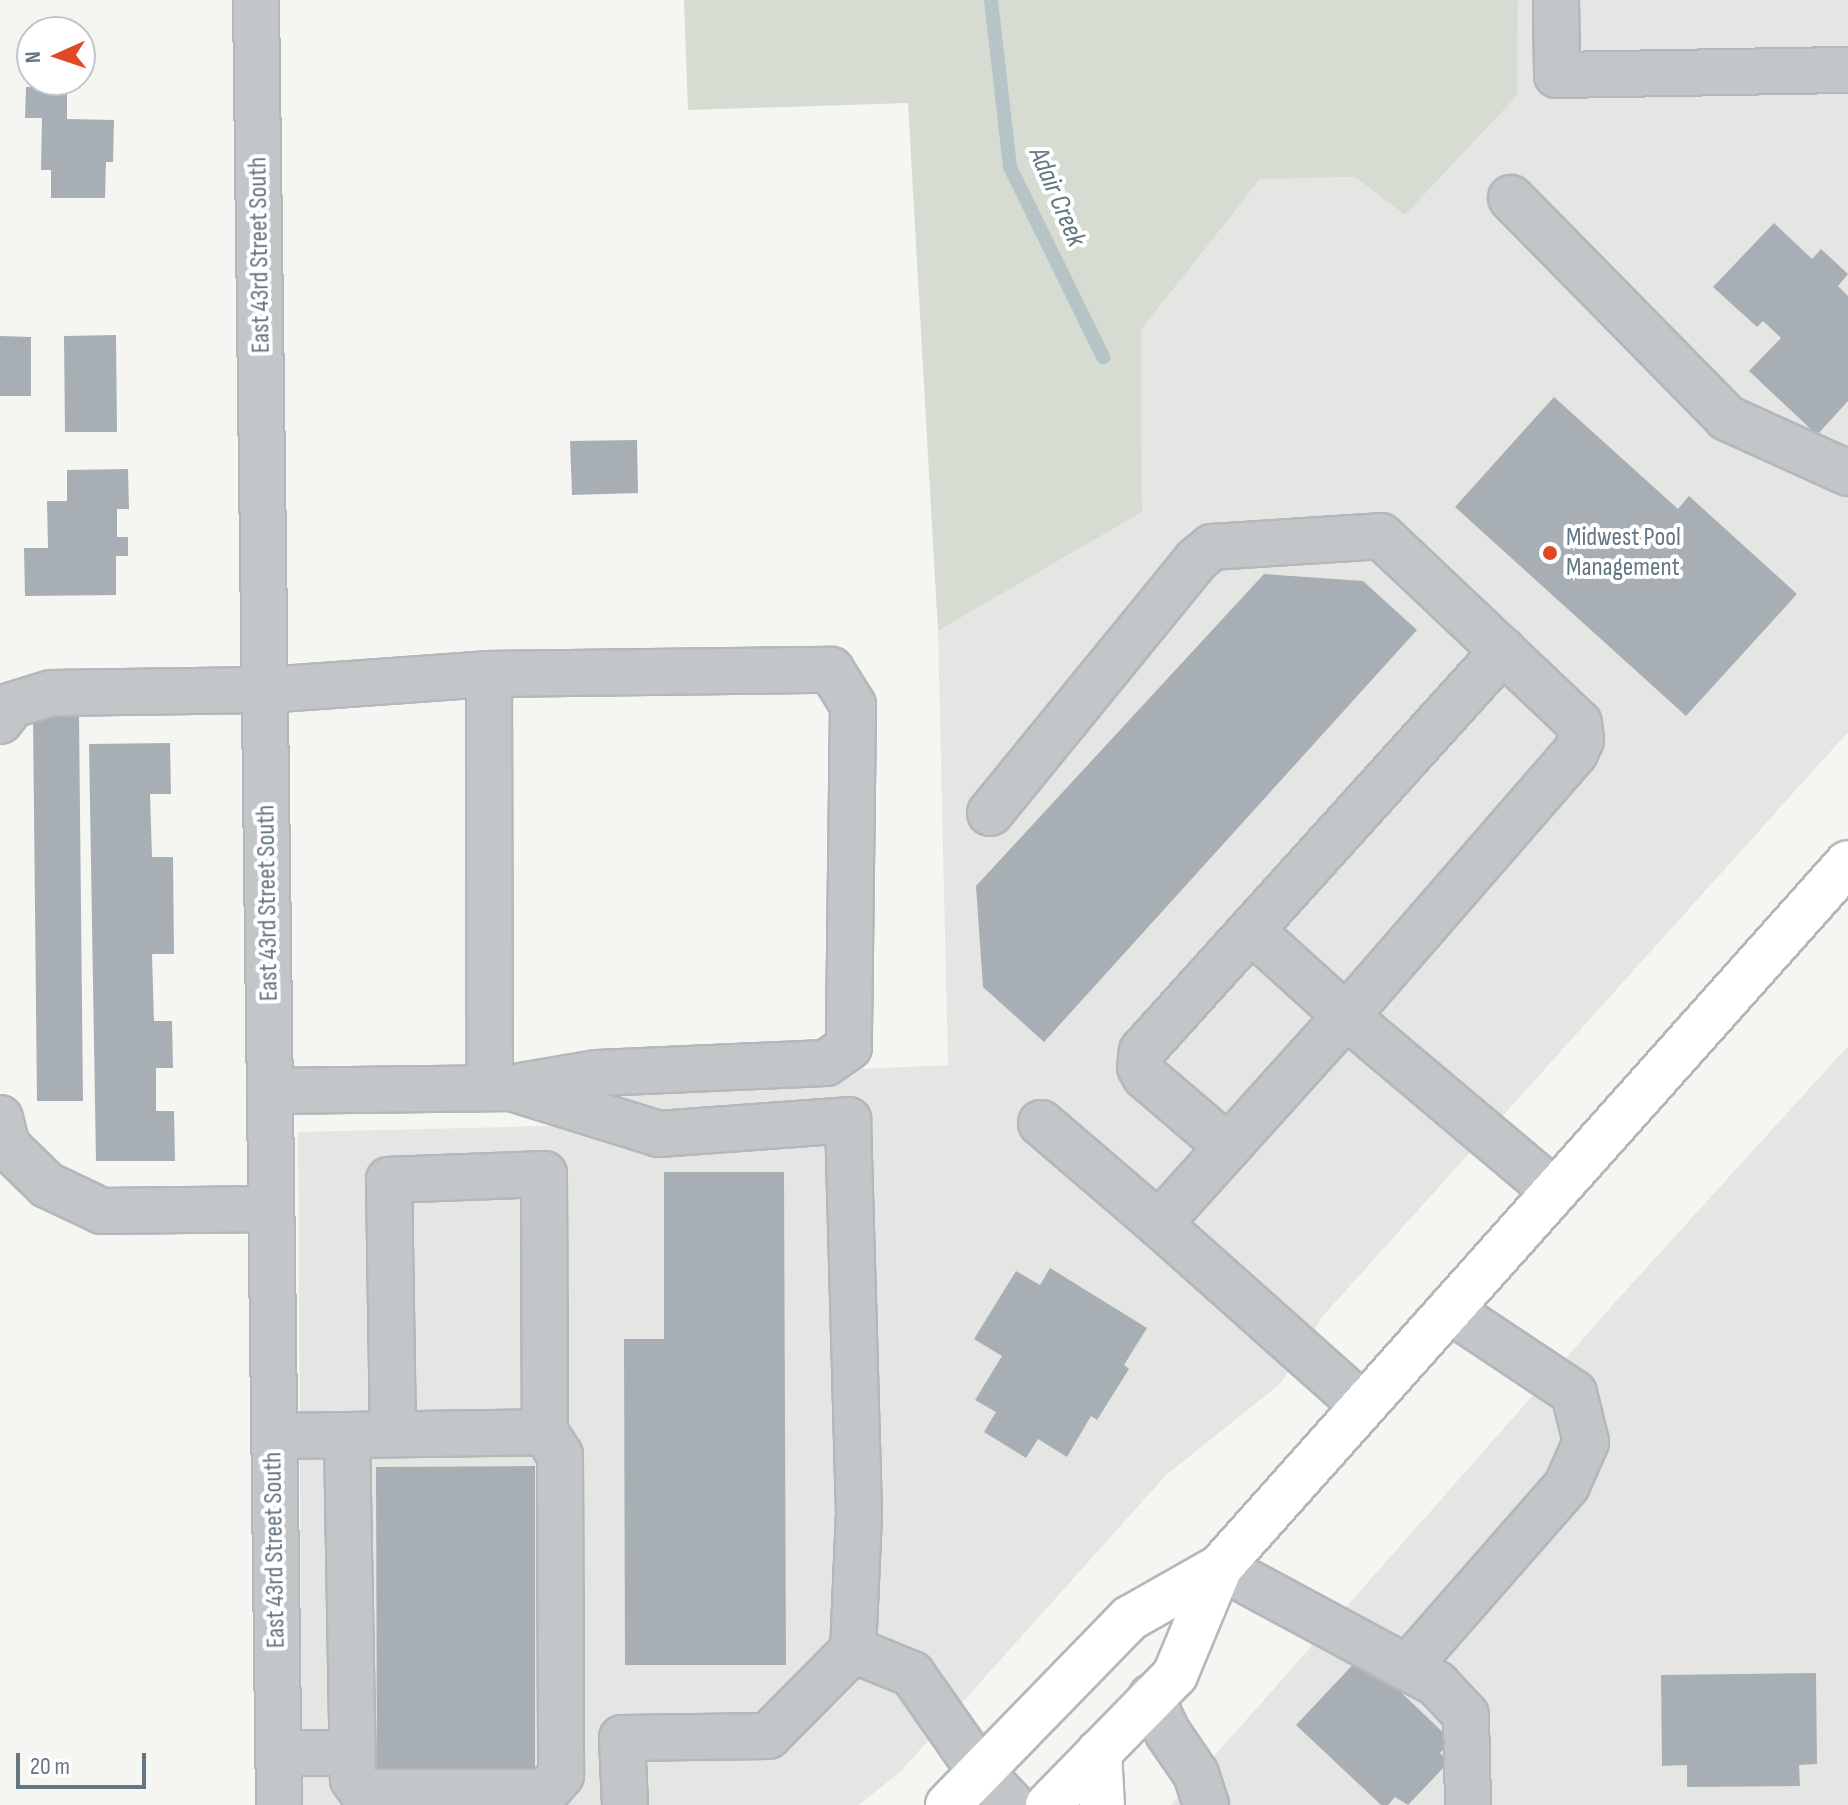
<!DOCTYPE html>
<style>
body{margin:0}
#map{position:relative;width:1848px;height:1805px;overflow:hidden;background:#f5f5f1;font-family:"Sofia Sans Condensed",sans-serif}
div>[style]{position:absolute}
.built>*{inset:0;background:#e5e6e4}
.green>*{inset:0;background:#d6dcd2}
.stream>*{height:14px;margin:-7px;padding:0 7px;transform-origin:7px;border-radius:7px;background:#b7c4c7}
.building>*{inset:0;background:#a7afb4}
.roads{filter:drop-shadow(2px 0 #b3b8bb) drop-shadow(-2px 0 #b3b8bb) drop-shadow(0 2px #b3b8bb) drop-shadow(0 -2px #b3b8bb)}
.minor>*{height:44px;margin:-22px;padding:0 22px;transform-origin:22px;border-radius:22px;background:#c2c6c9}
.major>*{height:44px;margin:-22px;padding:0 22px;transform-origin:22px;border-radius:22px;background:#fff}
.dots>*{width:22px;height:22px;translate:-50% -50%;box-sizing:border-box;border:4px solid #fff;border-radius:50%}
span{translate:-50% -50%;white-space:nowrap;text-align:center;line-height:1.15;-webkit-text-stroke:8px #fff;paint-order:stroke}
.street-label{font-size:26px;color:#647682}
.poi-label{font-size:26px;color:#647682}
.left{translate:0 -50%;text-align:left}
.water-label{font-size:28px;color:#5f787f;font-style:italic}
.north{position:absolute;left:16px;top:16px;width:80px;height:80px;box-sizing:border-box;background:#fff;border:2px solid #c1c8cd;border-radius:50%;rotate:267deg;font-size:22px;font-weight:700;line-height:32px;text-align:center;color:#647682}
.north::after{content:'';display:block;margin:auto;width:28px;height:36px;background:#e14824;clip-path:polygon(50% 0,100% 100%,50% 72%,0 100%)}
.scale{position:absolute;left:16px;top:1753px;width:130px;height:36px;box-sizing:border-box;border:4px solid #647682;border-top:0;padding-left:10px;font-size:24px;line-height:28px;white-space:nowrap;color:#647682;-webkit-text-stroke:6px #fff;paint-order:stroke}
</style>
<div id="map">
<div class="built">
<div style="clip-path:polygon(1518px 0,1848px 0,1848px 732px,1322px 1317px,1281px 1383px,1166px 1475px,901px 1771px,859px 1805px,302px 1805px,298px 1132px,596px 1125px,599px 1081px,948px 1065px,938px 631px,1142px 512px,1141px 330px,1260px 178px,1355px 177px,1405px 215px,1517px 96px)"></div>
<div style="clip-path:polygon(1848px 1046px,1848px 1805px,1171px 1805px,1619px 1298px)"></div>
</div>
<div class="green">
<div style="clip-path:polygon(684px 0,1518px 0,1517px 96px,1405px 215px,1355px 177px,1260px 179px,1141px 330px,1142px 512px,938px 631px,908px 103px,688px 110px)"></div>
</div>
<div class="stream">
<div style="left:991px;top:0;width:168px;rotate:83.5deg"></div>
<div style="left:1010px;top:167px;width:212px;rotate:63.9deg"></div>
</div>
<div class="building">
<div style="clip-path:polygon(35px 80px,79px 80px,79px 87px,67px 87px,67px 119px,114px 120px,113px 162px,106px 162px,105px 198px,51px 198px,51px 170px,41px 170px,42px 118px,25px 118px,26px 87px,34px 87px)"></div>
<div style="clip-path:polygon(1774px 223px,1812px 259px,1821px 249px,1848px 274px,1838px 286px,1848px 296px,1848px 401px,1817px 435px,1749px 371px,1781px 338px,1763px 321px,1757px 327px,1713px 287px)"></div>
<div style="clip-path:polygon(116px 335px,117px 432px,65px 432px,64px 336px)"></div>
<div style="clip-path:polygon(0 336px,31px 337px,31px 396px,0 396px)"></div>
<div style="clip-path:polygon(1554px 397px,1678px 509px,1689px 496px,1797px 594px,1686px 716px,1455px 507px)"></div>
<div style="clip-path:polygon(637px 440px,638px 493px,572px 495px,570px 441px)"></div>
<div style="clip-path:polygon(128px 469px,129px 509px,117px 509px,117px 537px,128px 537px,128px 556px,116px 556px,116px 595px,25px 596px,24px 548px,48px 548px,47px 501px,67px 501px,67px 470px)"></div>
<div style="clip-path:polygon(1264px 574px,1363px 581px,1417px 630px,1044px 1042px,983px 987px,976px 886px)"></div>
<div style="clip-path:polygon(79px 715px,83px 1101px,37px 1101px,33px 716px)"></div>
<div style="clip-path:polygon(170px 743px,171px 794px,150px 794px,152px 857px,173px 857px,174px 954px,152px 954px,154px 1021px,172px 1021px,173px 1068px,156px 1068px,156px 1111px,174px 1111px,175px 1161px,96px 1161px,89px 744px)"></div>
<div style="clip-path:polygon(664px 1172px,784px 1172px,786px 1665px,625px 1665px,624px 1339px,664px 1339px)"></div>
<div style="clip-path:polygon(1050px 1268px,1147px 1328px,1124px 1365px,1129px 1369px,1097px 1420px,1091px 1416px,1067px 1457px,1038px 1439px,1026px 1458px,984px 1432px,996px 1412px,975px 1400px,1002px 1356px,974px 1339px,1016px 1271px,1040px 1285px)"></div>
<div style="clip-path:polygon(535px 1466px,535px 1779px,377px 1779px,376px 1467px)"></div>
<div style="clip-path:polygon(1362px 1655px,1452px 1741px,1440px 1753px,1449px 1762px,1408px 1805px,1395px 1797px,1388px 1805px,1381px 1805px,1296px 1725px)"></div>
<div style="clip-path:polygon(1816px 1673px,1817px 1764px,1799px 1765px,1800px 1786px,1687px 1787px,1687px 1765px,1662px 1766px,1661px 1675px)"></div>
</div>
<div class="roads">
<div class="minor">
<div style="left:256px;top:0;width:1805px;rotate:89.27deg"></div>
<div style="left:1556px;top:0;width:75px;rotate:89.2deg"></div>
<div style="left:1557px;top:75px;width:291px;rotate:-1deg"></div>
<div style="left:1511px;top:198px;width:308px;rotate:45.5deg"></div>
<div style="left:1727px;top:418px;width:133px;rotate:24.4deg"></div>
<div style="left:489px;top:674px;width:342px;rotate:-0.7deg"></div>
<div style="left:831px;top:670px;width:41px;rotate:57.8deg"></div>
<div style="left:853px;top:705px;width:342px;rotate:90.7deg"></div>
<div style="left:849px;top:1047px;width:28px;rotate:145deg"></div>
<div style="left:826px;top:1063px;width:229px;rotate:177.5deg"></div>
<div style="left:597px;top:1073px;width:77px;rotate:170.3deg"></div>
<div style="left:0;top:721px;width:20px;rotate:-53deg"></div>
<div style="left:12px;top:705px;width:41px;rotate:-17.1deg"></div>
<div style="left:51px;top:693px;width:214px;rotate:-0.8deg"></div>
<div style="left:265px;top:690px;width:225px;rotate:-4.1deg"></div>
<div style="left:489px;top:674px;width:414px;rotate:89.9deg"></div>
<div style="left:990px;top:813px;width:326px;rotate:-50.8deg"></div>
<div style="left:1196px;top:560px;width:21px;rotate:-39deg"></div>
<div style="left:1212px;top:547px;width:169px;rotate:-3.7deg"></div>
<div style="left:1381px;top:536px;width:272px;rotate:43.4deg"></div>
<div style="left:1579px;top:723px;width:17px;rotate:83deg"></div>
<div style="left:1581px;top:740px;width:14px;rotate:115deg"></div>
<div style="left:1575px;top:753px;width:349px;rotate:131deg"></div>
<div style="left:1346px;top:1016px;width:273px;rotate:40.1deg"></div>
<div style="left:1251px;top:930px;width:128px;rotate:42.2deg"></div>
<div style="left:1346px;top:1016px;width:280px;rotate:132deg"></div>
<div style="left:1159px;top:1224px;width:273px;rotate:41.7deg"></div>
<div style="left:270px;top:1091px;width:241px;rotate:-0.7deg"></div>
<div style="left:511px;top:1088px;width:155px;rotate:17.3deg"></div>
<div style="left:659px;top:1134px;width:190px;rotate:-4.2deg"></div>
<div style="left:848px;top:1120px;width:394px;rotate:88.4deg"></div>
<div style="left:859px;top:1514px;width:136px;rotate:92.5deg"></div>
<div style="left:0;top:1118px;width:29px;rotate:76deg"></div>
<div style="left:7px;top:1146px;width:56px;rotate:44.3deg"></div>
<div style="left:47px;top:1185px;width:61px;rotate:25.3deg"></div>
<div style="left:102px;top:1211px;width:169px;rotate:-0.7deg"></div>
<div style="left:1041px;top:1123px;width:155px;rotate:40.6deg"></div>
<div style="left:1228px;top:1147px;width:109px;rotate:-139.5deg"></div>
<div style="left:1145px;top:1076px;width:10px;rotate:-119deg"></div>
<div style="left:1140px;top:1067px;width:16px;rotate:-83deg"></div>
<div style="left:1142px;top:1051px;width:539px;rotate:-47.93deg"></div>
<div style="left:393px;top:1434px;width:254px;rotate:-90.9deg"></div>
<div style="left:389px;top:1180px;width:155px;rotate:-2.2deg"></div>
<div style="left:544px;top:1174px;width:258px;rotate:89.8deg"></div>
<div style="left:274px;top:1436px;width:271px;rotate:-0.8deg"></div>
<div style="left:545px;top:1432px;width:27px;rotate:57deg"></div>
<div style="left:560px;top:1455px;width:320px;rotate:89.8deg"></div>
<div style="left:561px;top:1775px;width:23px;rotate:131deg"></div>
<div style="left:546px;top:1792px;width:184px;rotate:180deg"></div>
<div style="left:362px;top:1792px;width:16px;rotate:-125deg"></div>
<div style="left:353px;top:1779px;width:344px;rotate:-91deg"></div>
<div style="left:1220px;top:1567px;width:247px;rotate:28.3deg"></div>
<div style="left:1437px;top:1684px;width:42px;rotate:46.9deg"></div>
<div style="left:1466px;top:1715px;width:90px;rotate:88.7deg"></div>
<div style="left:1407px;top:1668px;width:243px;rotate:-48.8deg"></div>
<div style="left:1567px;top:1485px;width:47px;rotate:-66.2deg"></div>
<div style="left:1586px;top:1442px;width:50px;rotate:-103.8deg"></div>
<div style="left:1574px;top:1393px;width:150px;rotate:-146.4deg"></div>
<div style="left:1151px;top:1697px;width:40px;rotate:65deg"></div>
<div style="left:1168px;top:1733px;width:50px;rotate:55.7deg"></div>
<div style="left:1196px;top:1774px;width:33px;rotate:72deg"></div>
<div style="left:278px;top:1753px;width:75px"></div>
<div style="left:625px;top:1805px;width:67px;rotate:-92.6deg"></div>
<div style="left:622px;top:1738px;width:146px;rotate:-0.8deg"></div>
<div style="left:768px;top:1736px;width:121px;rotate:-45.3deg"></div>
<div style="left:853px;top:1650px;width:64px;rotate:22.1deg"></div>
<div style="left:912px;top:1674px;width:118px;rotate:55deg"></div>
<div style="left:980px;top:1771px;width:47px;rotate:46.7deg"></div>
</div>
<div class="major">
<div style="left:1099px;top:1752px;width:53px;rotate:86.8deg"></div>
<div style="left:948px;top:1805px;width:261px;rotate:-45.8deg"></div>
<div style="left:1130px;top:1618px;width:103px;rotate:-29.5deg"></div>
<div style="left:1220px;top:1567px;width:943px;rotate:-48.27deg"></div>
<div style="left:1048px;top:1805px;width:182px;rotate:-45.7deg"></div>
<div style="left:1175px;top:1675px;width:117px;rotate:-67.4deg"></div>
</div>
</div>
<div class="dots">
<div style="left:1550px;top:553px;background:#e14824"></div>
</div>
<div class="street-label">
<span style="left:260px;top:255px;rotate:-91deg">East 43rd Street South</span>
<span style="left:268px;top:903px;rotate:-91deg">East 43rd Street South</span>
<span style="left:275px;top:1550px;rotate:-91deg">East 43rd Street South</span>
</div>
<div class="poi-label">
<span class="left" style="left:1566px;top:553px">Midwest Pool<br>Management</span>
</div>
<div class="water-label">
<span style="left:1057px;top:197px;rotate:67deg">Adair Creek</span>
</div>
<div class="north">N</div>
<div class="scale">20 m</div>
</div>
